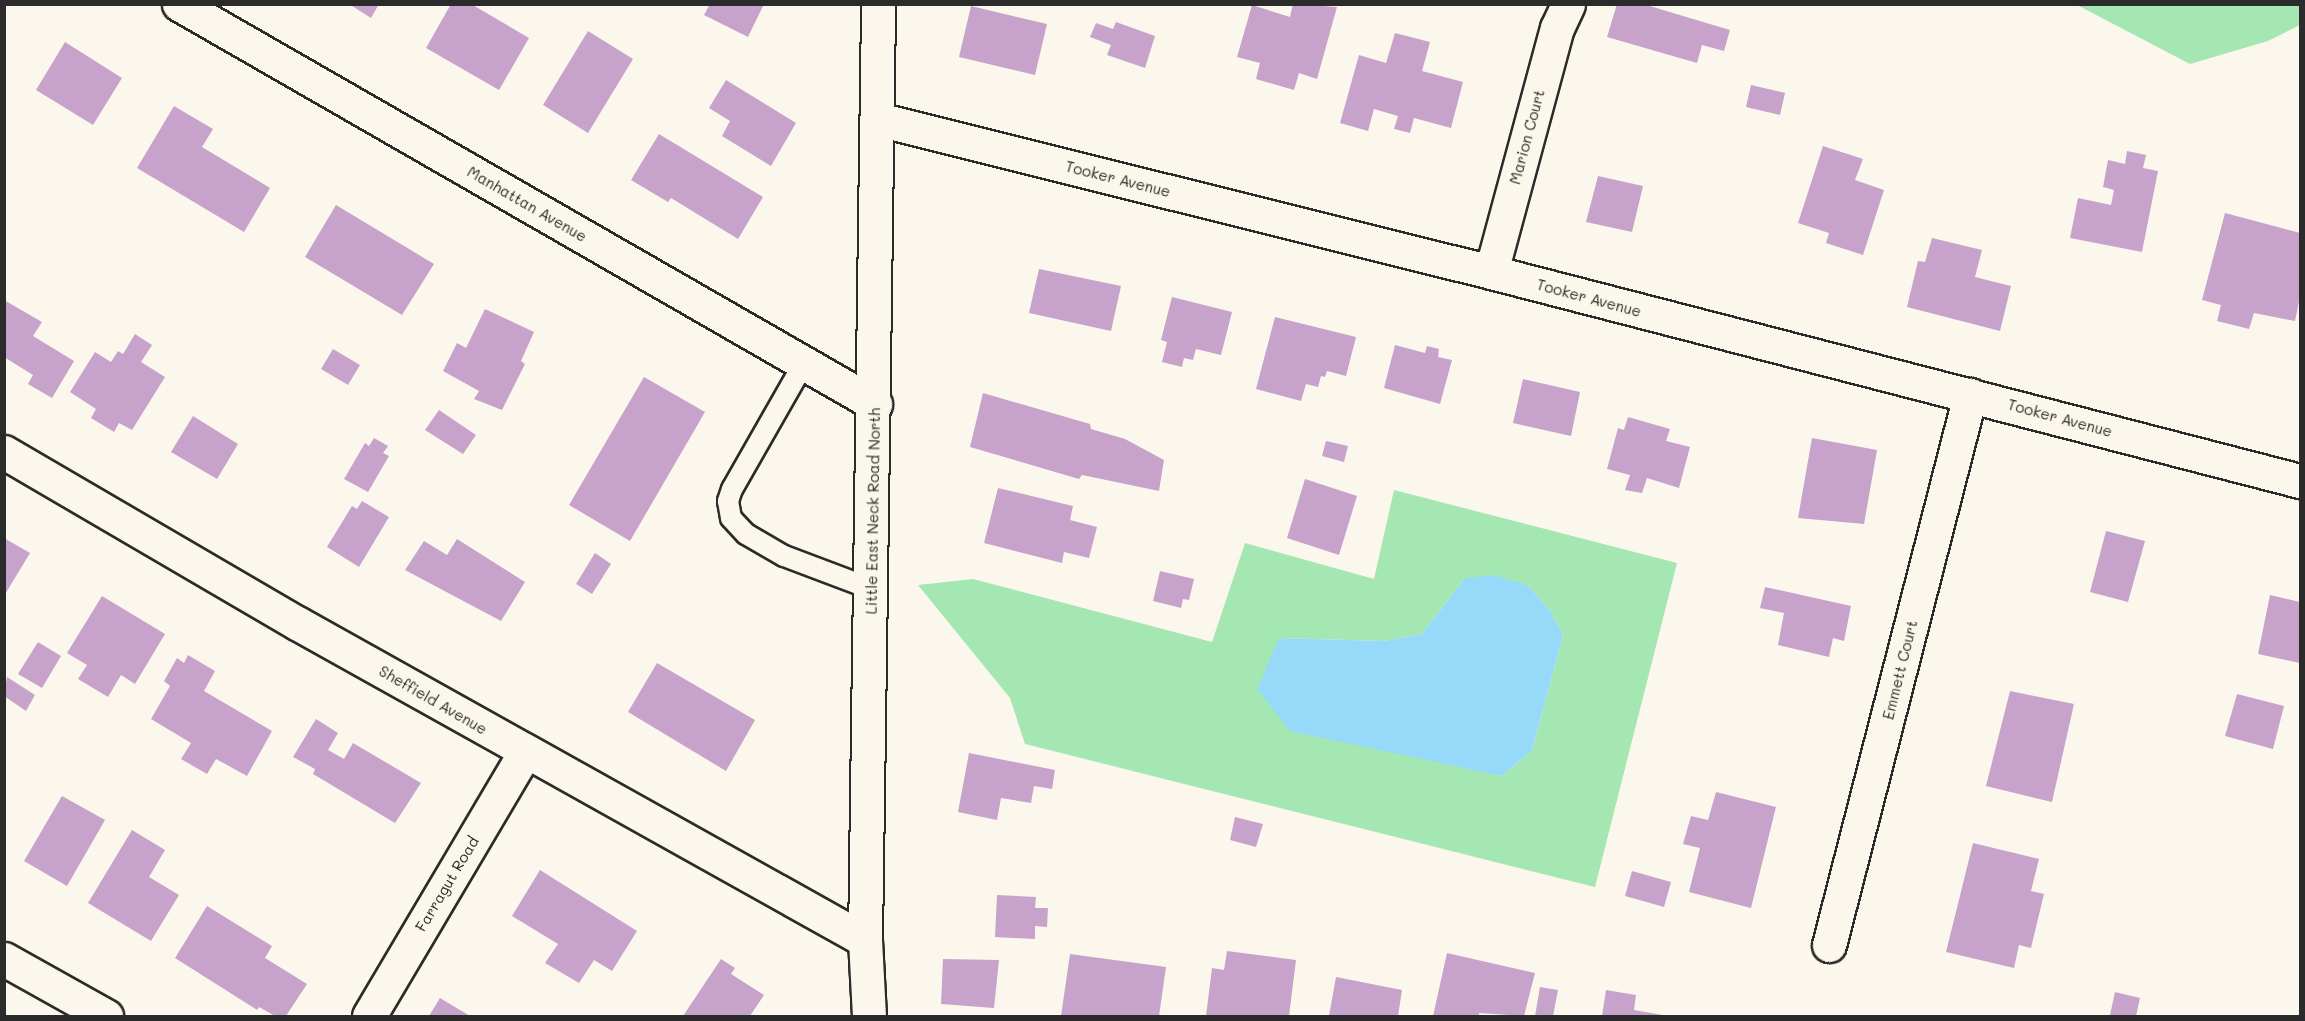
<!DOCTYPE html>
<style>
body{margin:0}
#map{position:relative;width:2305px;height:1021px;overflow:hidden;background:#fbf7ec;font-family:Mali,sans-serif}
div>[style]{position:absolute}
.green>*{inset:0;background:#a4e7b2}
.water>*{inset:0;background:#97d9f9}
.building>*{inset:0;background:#c7a3cc}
.roads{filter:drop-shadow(2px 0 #2b2b2b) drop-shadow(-2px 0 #2b2b2b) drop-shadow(0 2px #2b2b2b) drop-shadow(0 -2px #2b2b2b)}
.service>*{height:20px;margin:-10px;padding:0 10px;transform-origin:10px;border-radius:10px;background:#fbf7ec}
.minor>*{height:33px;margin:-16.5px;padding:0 16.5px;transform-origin:16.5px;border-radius:16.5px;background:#fbf7ec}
.secondary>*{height:33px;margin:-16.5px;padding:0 16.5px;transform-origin:16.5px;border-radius:16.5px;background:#fbf7ec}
span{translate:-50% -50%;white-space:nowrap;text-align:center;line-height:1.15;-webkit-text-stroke:4.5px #fbf7ec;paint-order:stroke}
.street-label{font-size:15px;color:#2b2b2b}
.frame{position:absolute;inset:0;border:6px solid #2b2b2b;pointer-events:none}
</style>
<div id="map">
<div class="green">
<div style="clip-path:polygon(2077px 5px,2300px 5px,2300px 25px,2268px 41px,2190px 64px)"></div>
<div style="clip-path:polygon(evenodd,1394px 490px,1677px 563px,1595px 887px,1025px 744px,1010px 698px,918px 585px,973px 579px,1212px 642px,1245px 543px,1374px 579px,1394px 490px,1464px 579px,1527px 585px,1549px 609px,1563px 635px,1532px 750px,1502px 776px,1476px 768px,1279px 638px,1384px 641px,1422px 634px,1464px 579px)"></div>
</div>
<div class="water">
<div style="clip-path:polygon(1492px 575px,1527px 585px,1549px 609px,1563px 635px,1532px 750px,1502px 776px,1290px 731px,1257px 689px,1279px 638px,1384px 641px,1422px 634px,1464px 579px)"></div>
</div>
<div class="building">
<div style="clip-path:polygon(349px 4px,379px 4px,371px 18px)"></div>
<div style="clip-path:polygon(451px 4px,471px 4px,529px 38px,499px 90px,426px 48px)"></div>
<div style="clip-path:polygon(710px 4px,764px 4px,748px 37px,704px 15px)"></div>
<div style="clip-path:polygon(1293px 4px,1337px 7px,1317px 79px,1299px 73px,1294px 90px,1256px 79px,1260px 63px,1237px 57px,1252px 5px,1290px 17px)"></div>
<div style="clip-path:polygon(1617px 4px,1643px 4px,1730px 30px,1724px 51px,1702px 45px,1697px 63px,1607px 37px)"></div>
<div style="clip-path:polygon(971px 6px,1047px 24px,1035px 75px,959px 57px)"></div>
<div style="clip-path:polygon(1116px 22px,1155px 36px,1145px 68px,1107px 55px,1111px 45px,1090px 37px,1096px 23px,1113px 29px)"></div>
<div style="clip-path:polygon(588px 31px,633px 59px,588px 133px,543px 105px)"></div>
<div style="clip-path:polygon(1395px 33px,1430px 42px,1422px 71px,1463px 82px,1451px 128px,1414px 118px,1410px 133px,1394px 129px,1398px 116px,1374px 109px,1368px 131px,1340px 123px,1359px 55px,1386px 63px)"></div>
<div style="clip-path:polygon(65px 42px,122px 78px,93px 125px,36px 90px)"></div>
<div style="clip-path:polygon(726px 80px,796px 123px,771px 166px,722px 136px,730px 121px,709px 108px)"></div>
<div style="clip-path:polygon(1751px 85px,1785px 93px,1780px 115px,1746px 107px)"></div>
<div style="clip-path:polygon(174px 106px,213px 129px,202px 147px,270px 188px,244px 232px,137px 168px)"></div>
<div style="clip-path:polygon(659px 134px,763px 197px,738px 239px,671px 198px,668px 202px,631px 180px)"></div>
<div style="clip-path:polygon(1823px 146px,1863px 159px,1855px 180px,1884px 190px,1863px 255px,1826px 243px,1829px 233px,1798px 223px)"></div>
<div style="clip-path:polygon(2127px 151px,2146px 155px,2143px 168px,2158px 171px,2142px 252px,2070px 238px,2078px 198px,2111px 205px,2114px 190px,2103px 187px,2108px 160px,2125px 164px)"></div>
<div style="clip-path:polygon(1598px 176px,1643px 186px,1632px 232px,1586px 222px)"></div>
<div style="clip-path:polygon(336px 205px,434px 264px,402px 315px,305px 257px)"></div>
<div style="clip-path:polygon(2225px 213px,2300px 233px,2300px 297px,2295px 321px,2254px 313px,2249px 329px,2217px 321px,2221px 305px,2202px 300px)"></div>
<div style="clip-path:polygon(1932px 238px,1982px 250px,1975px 277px,2011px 286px,2000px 331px,1907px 307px,1918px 261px,1925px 262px)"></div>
<div style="clip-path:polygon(1039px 269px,1121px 286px,1111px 331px,1029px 313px)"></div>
<div style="clip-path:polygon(1172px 297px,1232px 312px,1221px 355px,1196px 349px,1193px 360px,1184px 358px,1182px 367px,1162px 362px,1167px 342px,1161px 340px)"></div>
<div style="clip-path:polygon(4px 300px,42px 322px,33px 336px,74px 361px,52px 398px,28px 384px,33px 375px,4px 357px)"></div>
<div style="clip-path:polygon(485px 309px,534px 332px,521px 361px,525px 364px,502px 410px,474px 399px,479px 391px,443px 371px,457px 343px,466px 348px)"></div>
<div style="clip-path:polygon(1275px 317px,1356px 337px,1346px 376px,1327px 371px,1325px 377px,1321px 376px,1318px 387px,1306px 384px,1301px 401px,1256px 389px)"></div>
<div style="clip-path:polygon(135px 334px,152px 345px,141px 362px,165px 377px,132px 430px,119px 423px,114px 432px,91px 418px,96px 409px,70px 392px,95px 352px,111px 362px,118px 351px,123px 354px)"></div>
<div style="clip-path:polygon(1395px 345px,1425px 353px,1427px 346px,1439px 349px,1438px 357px,1452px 360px,1440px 404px,1384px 388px)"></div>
<div style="clip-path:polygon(333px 349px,360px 365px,348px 385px,321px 369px)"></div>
<div style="clip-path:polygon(644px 377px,705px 412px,630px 541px,569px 505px)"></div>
<div style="clip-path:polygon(1523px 379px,1580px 392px,1571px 436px,1513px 423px)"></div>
<div style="clip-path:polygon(983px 393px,1090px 424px,1091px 429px,1125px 439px,1164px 460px,1159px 491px,1082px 475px,1079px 479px,970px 447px)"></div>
<div style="clip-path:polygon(439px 410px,476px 435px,463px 454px,425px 430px)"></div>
<div style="clip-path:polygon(193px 416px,238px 444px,217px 479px,171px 452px)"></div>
<div style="clip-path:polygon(1628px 417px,1670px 429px,1666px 441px,1690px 447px,1679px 488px,1647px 478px,1642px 493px,1625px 490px,1630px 475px,1607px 469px,1618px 428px,1624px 430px)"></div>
<div style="clip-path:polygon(374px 438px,388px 446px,383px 453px,389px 456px,368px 492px,344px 479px,365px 443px,369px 446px)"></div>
<div style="clip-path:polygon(1812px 438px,1877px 450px,1864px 524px,1798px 518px)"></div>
<div style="clip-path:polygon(1326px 441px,1348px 446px,1344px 462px,1322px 456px)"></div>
<div style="clip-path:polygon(1305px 479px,1357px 496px,1339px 555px,1287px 538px)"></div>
<div style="clip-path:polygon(998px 488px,1073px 506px,1070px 520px,1097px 527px,1089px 558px,1064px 552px,1062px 563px,984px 543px)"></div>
<div style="clip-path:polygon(362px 501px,389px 517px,359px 567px,327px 547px,352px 506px,357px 509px)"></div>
<div style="clip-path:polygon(2106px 531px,2145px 541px,2128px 602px,2090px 592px)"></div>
<div style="clip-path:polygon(4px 538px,30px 553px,4px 596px)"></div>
<div style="clip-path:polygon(457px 539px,525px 582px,501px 621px,405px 570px,424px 541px,447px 555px)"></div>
<div style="clip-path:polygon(595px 553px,611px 564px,592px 594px,576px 584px)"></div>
<div style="clip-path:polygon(1160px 571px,1194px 579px,1189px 600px,1183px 599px,1181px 608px,1153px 601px)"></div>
<div style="clip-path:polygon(1765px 587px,1851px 606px,1844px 641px,1833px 638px,1829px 657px,1778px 645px,1784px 613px,1760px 608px)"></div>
<div style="clip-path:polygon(2270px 595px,2300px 602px,2300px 663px,2258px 654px)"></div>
<div style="clip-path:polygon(102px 596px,165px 634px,135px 684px,121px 675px,108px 697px,78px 679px,87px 665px,67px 653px)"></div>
<div style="clip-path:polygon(38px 642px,61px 656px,42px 688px,18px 674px)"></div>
<div style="clip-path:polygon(188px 655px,215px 671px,204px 691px,272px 731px,247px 776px,216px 759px,207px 774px,181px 759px,191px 743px,151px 719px,170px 686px,164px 681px,177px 658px,184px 663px)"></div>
<div style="clip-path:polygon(657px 663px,755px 720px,726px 771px,628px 712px)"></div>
<div style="clip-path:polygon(7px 677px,35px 695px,26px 711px,4px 696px)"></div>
<div style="clip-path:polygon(2010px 691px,2074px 704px,2052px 802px,1986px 786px)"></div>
<div style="clip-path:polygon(2237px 694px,2284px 706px,2273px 749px,2225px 736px)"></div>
<div style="clip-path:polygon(316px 719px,338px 733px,328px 750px,344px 759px,353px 743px,421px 783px,395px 823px,313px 774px,315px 769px,293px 757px)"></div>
<div style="clip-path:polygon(969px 753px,1055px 770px,1052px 789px,1034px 786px,1031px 803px,1001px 798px,997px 820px,958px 812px)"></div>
<div style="clip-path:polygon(1716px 792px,1776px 807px,1751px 908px,1689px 892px,1700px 848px,1683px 844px,1691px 816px,1708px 820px)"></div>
<div style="clip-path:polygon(62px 796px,105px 820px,67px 886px,24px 861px)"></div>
<div style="clip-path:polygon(1235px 817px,1263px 824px,1256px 847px,1230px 840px)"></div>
<div style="clip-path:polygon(132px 830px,165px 850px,149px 877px,179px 895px,151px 941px,88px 903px)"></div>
<div style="clip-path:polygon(1973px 843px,2039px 859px,2031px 891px,2044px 894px,2031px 948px,2019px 945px,2014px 968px,1946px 952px)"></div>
<div style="clip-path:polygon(540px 870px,637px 931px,612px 971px,594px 960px,579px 983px,545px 963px,558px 944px,512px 916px)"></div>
<div style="clip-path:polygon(1632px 871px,1671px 882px,1664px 907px,1625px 896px)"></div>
<div style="clip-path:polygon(997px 895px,1036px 897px,1035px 908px,1048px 908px,1047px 927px,1035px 926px,1035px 939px,995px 937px)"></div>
<div style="clip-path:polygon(207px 906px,272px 946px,265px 958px,307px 984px,286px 1016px,275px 1016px,259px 1007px,257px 1010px,175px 958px)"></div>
<div style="clip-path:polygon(1227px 951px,1296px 960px,1289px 1016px,1206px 1016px,1212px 968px,1224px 970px)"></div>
<div style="clip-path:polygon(1447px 953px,1535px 973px,1524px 1016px,1479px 1013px,1479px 1016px,1433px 1016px)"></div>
<div style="clip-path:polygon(1070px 954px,1166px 967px,1159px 1016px,1061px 1016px)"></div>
<div style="clip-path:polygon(721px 959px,735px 968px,731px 974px,764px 995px,750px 1016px,683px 1016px)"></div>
<div style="clip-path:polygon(943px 959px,999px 960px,994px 1008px,941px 1004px)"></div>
<div style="clip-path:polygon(1336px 977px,1402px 990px,1398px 1016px,1329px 1016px)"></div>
<div style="clip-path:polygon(1540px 987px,1558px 990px,1553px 1016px,1535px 1016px)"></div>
<div style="clip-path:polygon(1606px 990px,1636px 995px,1634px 1010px,1668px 1016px,1602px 1016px)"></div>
<div style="clip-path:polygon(2115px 992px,2140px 998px,2136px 1016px,2110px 1015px)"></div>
<div style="clip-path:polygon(440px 998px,470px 1016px,429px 1016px)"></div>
</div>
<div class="roads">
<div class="service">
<div style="left:804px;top:363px;width:145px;rotate:119.7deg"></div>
<div style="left:732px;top:489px;width:13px;rotate:108deg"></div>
<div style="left:728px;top:501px;width:17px;rotate:80deg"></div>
<div style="left:731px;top:518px;width:22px;rotate:47deg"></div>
<div style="left:746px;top:534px;width:44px;rotate:30.1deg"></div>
<div style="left:784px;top:556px;width:94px;rotate:20.6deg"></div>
</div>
<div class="minor">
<div style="left:179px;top:4px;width:803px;rotate:29.89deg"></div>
<div style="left:877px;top:119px;width:633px;rotate:13.99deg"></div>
<div style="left:1491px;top:272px;width:836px;rotate:14.49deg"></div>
<div style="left:1491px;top:272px;width:253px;rotate:-74.9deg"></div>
<div style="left:1557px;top:28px;width:26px;rotate:-65deg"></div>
<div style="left:4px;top:452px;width:339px;rotate:30.3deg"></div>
<div style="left:297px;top:623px;width:650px;rotate:29.17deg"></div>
<div style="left:1829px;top:945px;width:568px;rotate:-75.62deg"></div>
<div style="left:4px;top:959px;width:117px;rotate:29.2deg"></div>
<div style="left:369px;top:1016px;width:307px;rotate:-59.4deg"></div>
</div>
<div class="secondary">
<div style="left:869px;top:1016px;width:76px;rotate:-93deg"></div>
<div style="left:865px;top:940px;width:936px;rotate:-89.2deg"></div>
</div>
</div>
<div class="street-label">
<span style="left:1527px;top:137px;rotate:-75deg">Marion Court</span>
<span style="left:1118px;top:179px;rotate:14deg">Tooker Avenue</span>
<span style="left:527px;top:204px;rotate:30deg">Manhattan Avenue</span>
<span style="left:1589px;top:298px;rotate:15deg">Tooker Avenue</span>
<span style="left:2060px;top:418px;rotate:15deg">Tooker Avenue</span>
<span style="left:873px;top:511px;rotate:-89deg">Little East Neck Road North</span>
<span style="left:1900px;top:670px;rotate:-76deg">Emmett Court</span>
<span style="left:433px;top:700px;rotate:30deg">Sheffield Avenue</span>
<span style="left:447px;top:884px;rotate:-59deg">Farragut Road</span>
</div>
<div class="frame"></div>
</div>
